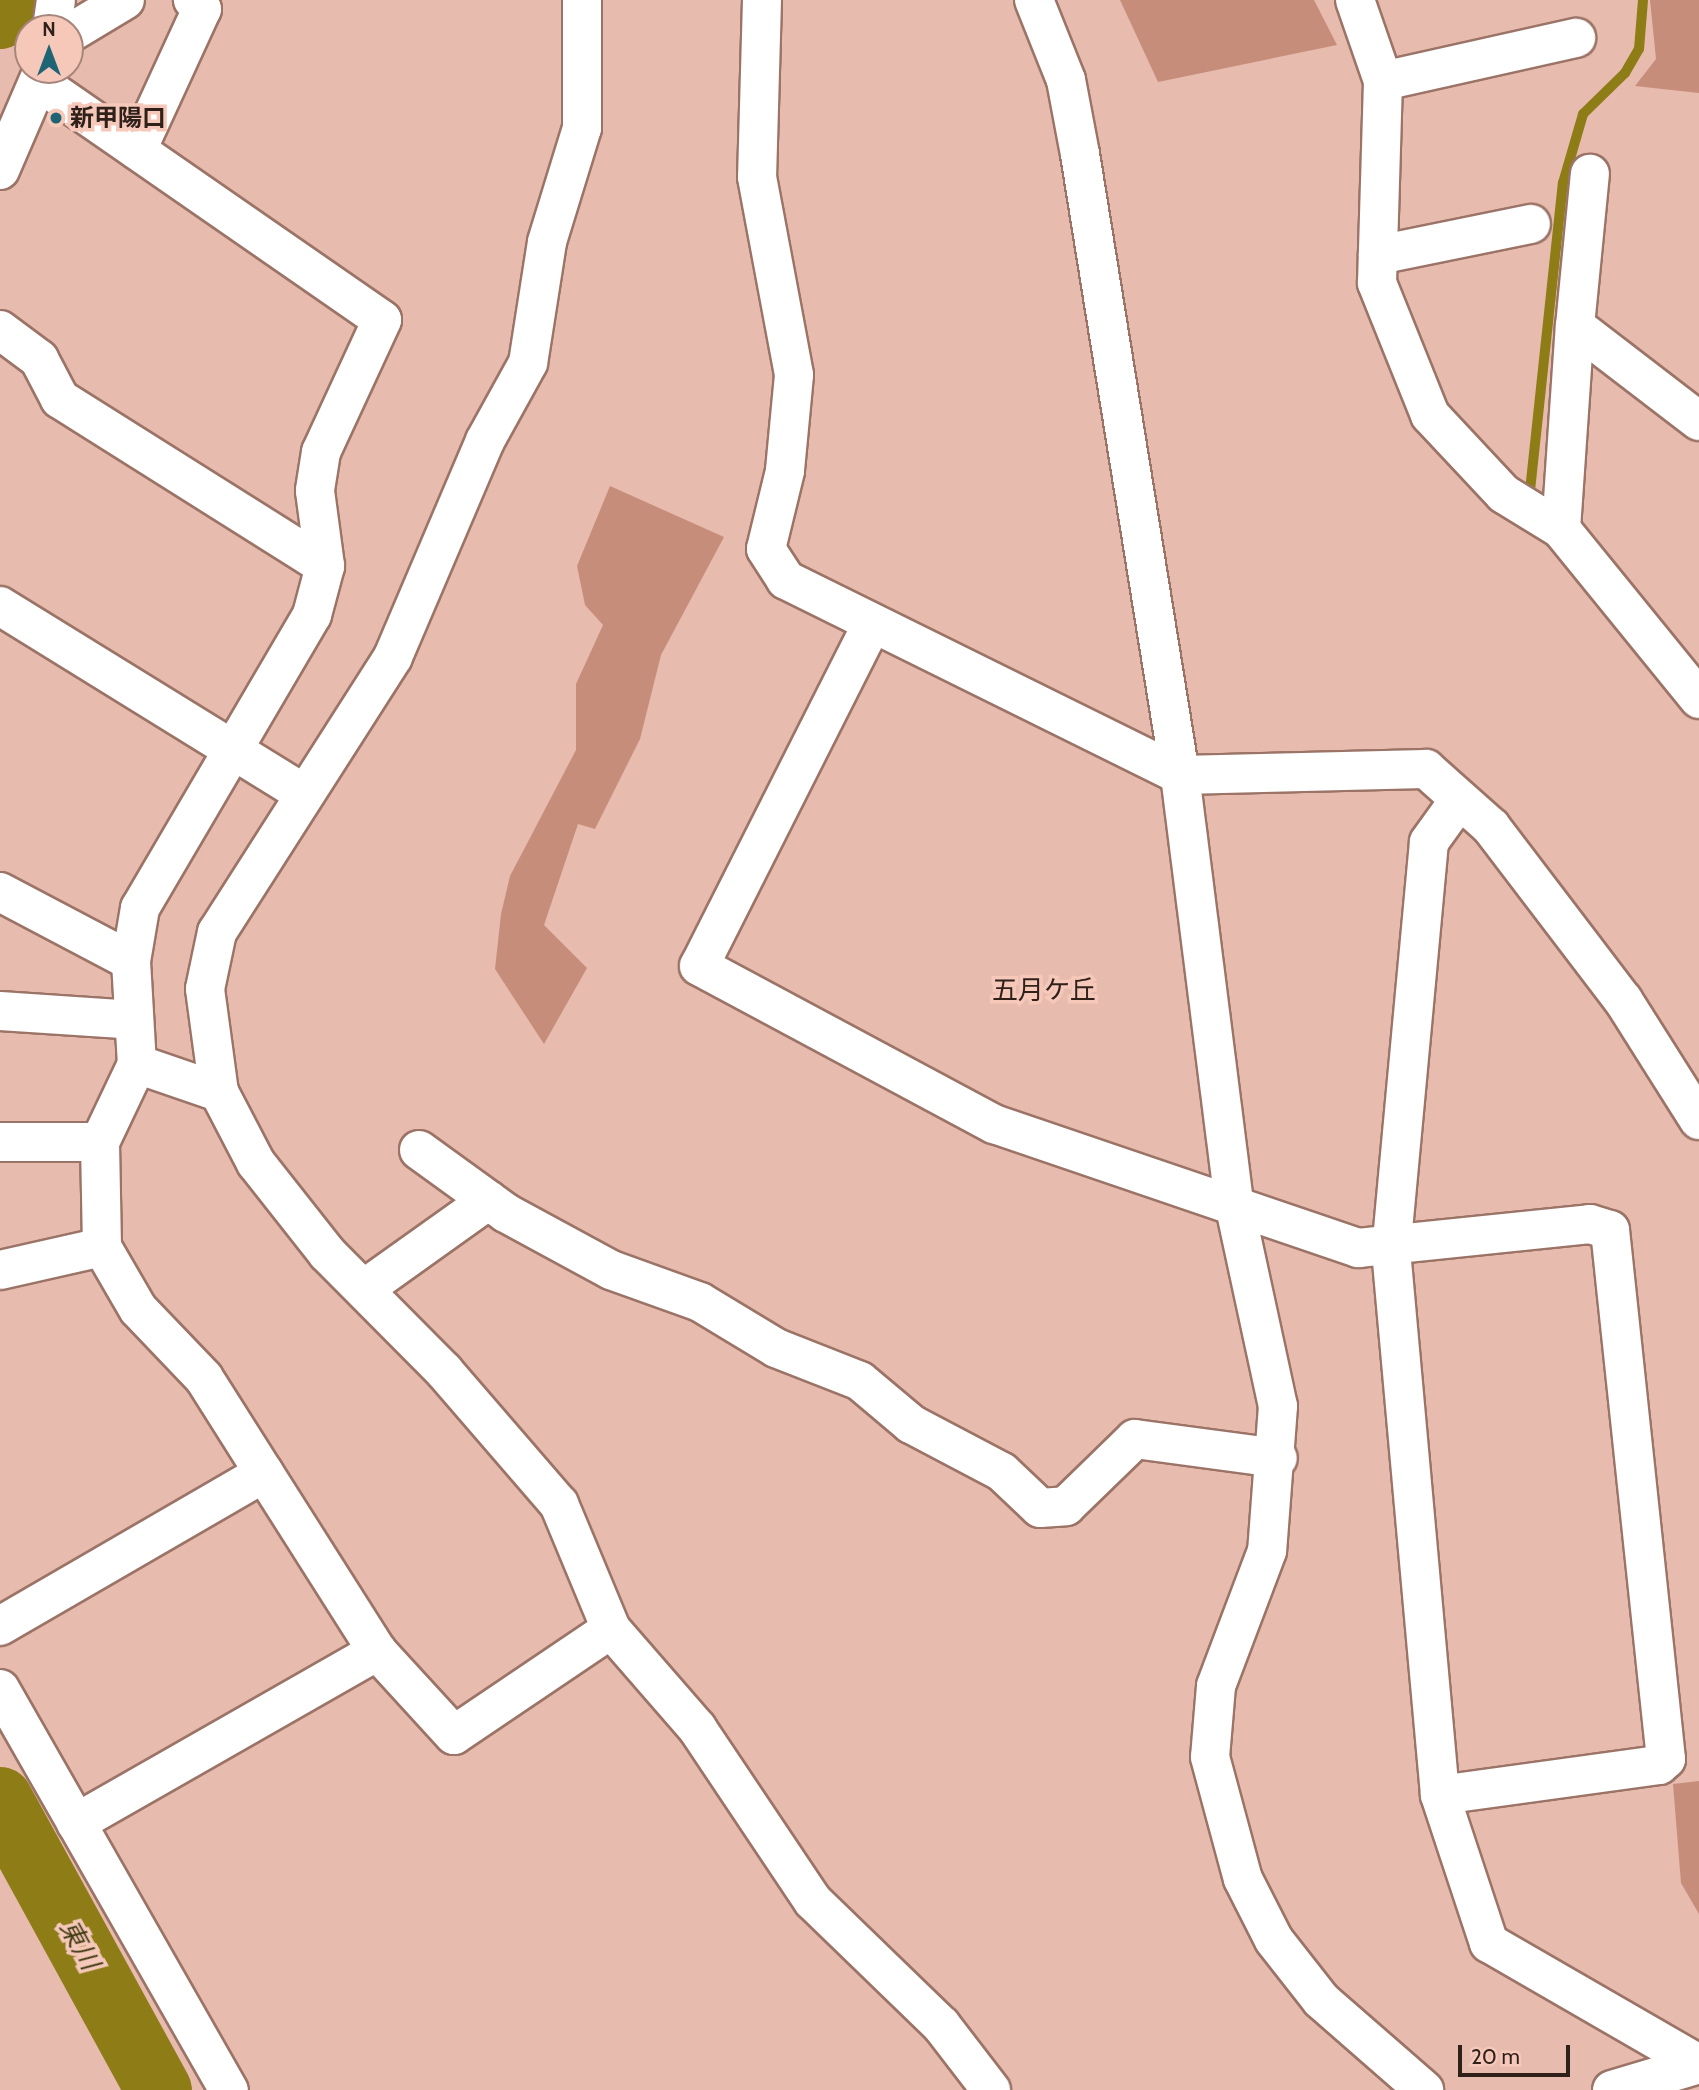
<!DOCTYPE html>
<meta charset="utf-8">
<style>
body{margin:0}
#map{position:relative;width:1699px;height:2090px;overflow:hidden;background:#e7bbae;font-family:Cabin,"Noto Sans JP",sans-serif}
div>[style]{position:absolute}
.green>*{inset:0;background:#c78d7b}
.stream>*{height:10px;margin:-5px;padding:0 5px;transform-origin:5px;border-radius:5px;background:#8e7c17}
.river>*{height:66px;margin:-33px;padding:0 33px;transform-origin:33px;border-radius:33px;background:#8e7c17}
.roads{filter:drop-shadow(2px 0 #9b7467) drop-shadow(-2px 0 #9b7467) drop-shadow(0 2px #9b7467) drop-shadow(0 -2px #9b7467)}
.minor>*{height:38px;margin:-19px;padding:0 19px;transform-origin:19px;border-radius:19px;background:#fff}
.dots>*{width:19px;height:19px;translate:-50% -50%;box-sizing:border-box;border:4px solid #f5c8ba;border-radius:50%}
span{translate:-50% -50%;white-space:nowrap;text-align:center;line-height:1.15;-webkit-text-stroke:7px #f5c8ba;paint-order:stroke}
.poi-label{font-size:24px;color:#30201a;font-weight:700}
.left{translate:0 -50%;text-align:left}
.neighbourhood-label{font-size:26px;color:#30201a}
.water-label{font-size:26px;color:#423b13;font-style:italic}
.north{position:absolute;left:14px;top:14px;width:70px;height:70px;box-sizing:border-box;background:#f5c8ba;border:2px solid #a6857a;border-radius:50%;rotate:0deg;font-size:19px;font-weight:700;line-height:28px;text-align:center;color:#30201a}
.north::after{content:'';display:block;margin:auto;width:24px;height:32px;background:#1f6475;clip-path:polygon(50% 0,100% 100%,50% 72%,0 100%)}
.scale{position:absolute;left:1458px;top:2045px;width:112px;height:32px;box-sizing:border-box;border:4px solid #30201a;border-top:0;padding-left:9px;font-size:21px;line-height:24px;white-space:nowrap;color:#30201a;-webkit-text-stroke:5px #f5c8ba;paint-order:stroke}
</style>
<div id="map">
<div class="green">
<div style="clip-path:polygon(1120px 0,1314px 0,1337px 45px,1158px 82px)"></div>
<div style="clip-path:polygon(1650px 0,1699px 0,1699px 93px,1635px 86px,1656px 59px)"></div>
<div style="clip-path:polygon(610px 486px,724px 537px,661px 655px,640px 739px,595px 829px,578px 824px,544px 925px,587px 968px,544px 1044px,495px 969px,501px 914px,510px 876px,576px 750px,576px 684px,603px 625px,585px 605px,577px 566px)"></div>
<div style="clip-path:polygon(1699px 1781px,1699px 1914px,1681px 1883px,1673px 1784px)"></div>
</div>
<div class="stream">
<div style="left:1529px;top:500px;width:319px;rotate:-83.9deg"></div>
<div style="left:1563px;top:183px;width:72px;rotate:-73.8deg"></div>
<div style="left:1583px;top:114px;width:59px;rotate:-44.3deg"></div>
<div style="left:1625px;top:73px;width:28px;rotate:-60deg"></div>
<div style="left:1639px;top:49px;width:49px;rotate:-85.3deg"></div>
</div>
<div class="river">
<div style="left:0;top:16px;width:16px;rotate:-76deg"></div>
<div style="left:0;top:1800px;width:331px;rotate:61.3deg"></div>
</div>
<div class="roads">
<div class="minor">
<div style="left:582px;top:0;width:128px;rotate:90deg"></div>
<div style="left:582px;top:128px;width:119px;rotate:107.1deg"></div>
<div style="left:547px;top:242px;width:122px;rotate:98.9deg"></div>
<div style="left:528px;top:363px;width:89px;rotate:118.9deg"></div>
<div style="left:485px;top:441px;width:235px;rotate:113.1deg"></div>
<div style="left:393px;top:657px;width:326px;rotate:122.6deg"></div>
<div style="left:217px;top:932px;width:58px;rotate:101.9deg"></div>
<div style="left:205px;top:989px;width:104px;rotate:82.3deg"></div>
<div style="left:219px;top:1092px;width:80px;rotate:62.5deg"></div>
<div style="left:256px;top:1163px;width:115px;rotate:51.7deg"></div>
<div style="left:327px;top:1253px;width:166px;rotate:45.2deg"></div>
<div style="left:444px;top:1371px;width:176px;rotate:49.2deg"></div>
<div style="left:559px;top:1504px;width:135px;rotate:67.4deg"></div>
<div style="left:611px;top:1629px;width:131px;rotate:49deg"></div>
<div style="left:697px;top:1728px;width:208px;rotate:56.2deg"></div>
<div style="left:813px;top:1901px;width:178px;rotate:44.1deg"></div>
<div style="left:941px;top:2025px;width:82px;rotate:52.4deg"></div>
<div style="left:762px;top:0;width:177px;rotate:91.6deg"></div>
<div style="left:757px;top:177px;width:201px;rotate:79.4deg"></div>
<div style="left:794px;top:375px;width:96px;rotate:95.4deg"></div>
<div style="left:785px;top:471px;width:80px;rotate:103.7deg"></div>
<div style="left:766px;top:549px;width:37px;rotate:57deg"></div>
<div style="left:786px;top:580px;width:440px;rotate:26.3deg"></div>
<div style="left:1180px;top:775px;width:246px;rotate:-1.4deg"></div>
<div style="left:1426px;top:769px;width:87px;rotate:41.7deg"></div>
<div style="left:1491px;top:827px;width:218px;rotate:52.7deg"></div>
<div style="left:1623px;top:1000px;width:142px;rotate:57.7deg"></div>
<div style="left:1034px;top:0;width:86px;rotate:68.2deg"></div>
<div style="left:1066px;top:80px;width:75px;rotate:79.3deg"></div>
<div style="left:1080px;top:154px;width:629px;rotate:80.85deg"></div>
<div style="left:1180px;top:775px;width:431px;rotate:82.8deg"></div>
<div style="left:1234px;top:1203px;width:208px;rotate:77.8deg"></div>
<div style="left:1278px;top:1406px;width:145px;rotate:94.3deg"></div>
<div style="left:1267px;top:1551px;width:144px;rotate:110.7deg"></div>
<div style="left:1216px;top:1686px;width:71px;rotate:94.8deg"></div>
<div style="left:1210px;top:1757px;width:126px;rotate:74.9deg"></div>
<div style="left:1243px;top:1879px;width:68px;rotate:63.1deg"></div>
<div style="left:1274px;top:1940px;width:76px;rotate:51.9deg"></div>
<div style="left:1321px;top:2000px;width:137px;rotate:41.1deg"></div>
<div style="left:1355px;top:0;width:86px;rotate:70.9deg"></div>
<div style="left:1383px;top:81px;width:202px;rotate:91.7deg"></div>
<div style="left:1377px;top:283px;width:142px;rotate:68.1deg"></div>
<div style="left:1430px;top:415px;width:108px;rotate:46.9deg"></div>
<div style="left:1504px;top:494px;width:67px;rotate:31.6deg"></div>
<div style="left:1561px;top:529px;width:219px;rotate:50.9deg"></div>
<div style="left:52px;top:28px;width:28px;rotate:-82deg"></div>
<div style="left:70px;top:33px;width:64px;rotate:-31deg"></div>
<div style="left:1383px;top:81px;width:198px;rotate:-12.6deg"></div>
<div style="left:40px;top:83px;width:416px;rotate:34.7deg"></div>
<div style="left:382px;top:320px;width:145px;rotate:114.8deg"></div>
<div style="left:321px;top:452px;width:39px;rotate:99deg"></div>
<div style="left:315px;top:491px;width:76px;rotate:82.4deg"></div>
<div style="left:325px;top:566px;width:51px;rotate:104.9deg"></div>
<div style="left:312px;top:615px;width:340px;rotate:120.4deg"></div>
<div style="left:140px;top:908px;width:54px;rotate:99.6deg"></div>
<div style="left:131px;top:961px;width:103px;rotate:86.7deg"></div>
<div style="left:137px;top:150px;width:155px;rotate:-65.3deg"></div>
<div style="left:202px;top:9px;width:13px;rotate:-135deg"></div>
<div style="left:0;top:170px;width:109px;rotate:-66.7deg"></div>
<div style="left:1378px;top:255px;width:156px;rotate:-11.5deg"></div>
<div style="left:1575px;top:326px;width:153px;rotate:-84.4deg"></div>
<div style="left:0;top:330px;width:49px;rotate:36.6deg"></div>
<div style="left:39px;top:359px;width:45px;rotate:62.3deg"></div>
<div style="left:60px;top:399px;width:313px;rotate:32.2deg"></div>
<div style="left:1561px;top:529px;width:203px;rotate:-86.1deg"></div>
<div style="left:1575px;top:326px;width:156px;rotate:37.5deg"></div>
<div style="left:0;top:606px;width:354px;rotate:31.7deg"></div>
<div style="left:872px;top:624px;width:383px;rotate:116.8deg"></div>
<div style="left:699px;top:966px;width:335px;rotate:28.2deg"></div>
<div style="left:994px;top:1124px;width:385px;rotate:18.8deg"></div>
<div style="left:1358px;top:1248px;width:233px;rotate:-5.9deg"></div>
<div style="left:1590px;top:1224px;width:21px;rotate:17deg"></div>
<div style="left:1610px;top:1230px;width:532px;rotate:83.96deg"></div>
<div style="left:1666px;top:1759px;width:9px;rotate:139deg"></div>
<div style="left:1659px;top:1765px;width:221px;rotate:172.2deg"></div>
<div style="left:1457px;top:803px;width:48px;rotate:125.7deg"></div>
<div style="left:1429px;top:842px;width:410px;rotate:95.3deg"></div>
<div style="left:1391px;top:1250px;width:547px;rotate:84.86deg"></div>
<div style="left:1440px;top:1795px;width:156px;rotate:71.7deg"></div>
<div style="left:1489px;top:1943px;width:242px;rotate:30deg"></div>
<div style="left:0;top:892px;width:148px;rotate:27.8deg"></div>
<div style="left:0;top:1011px;width:134px;rotate:3.8deg"></div>
<div style="left:0;top:1142px;width:100px"></div>
<div style="left:100px;top:1142px;width:86px;rotate:-64.6deg"></div>
<div style="left:137px;top:1064px;width:87px;rotate:18.9deg"></div>
<div style="left:419px;top:1150px;width:107px;rotate:35.9deg"></div>
<div style="left:506px;top:1213px;width:119px;rotate:28.5deg"></div>
<div style="left:611px;top:1270px;width:95px;rotate:19.8deg"></div>
<div style="left:700px;top:1302px;width:89px;rotate:31.2deg"></div>
<div style="left:776px;top:1348px;width:90px;rotate:21.4deg"></div>
<div style="left:860px;top:1381px;width:67px;rotate:40.1deg"></div>
<div style="left:911px;top:1424px;width:103px;rotate:27.8deg"></div>
<div style="left:1002px;top:1472px;width:52px;rotate:43.5deg"></div>
<div style="left:1040px;top:1508px;width:26px;rotate:-4deg"></div>
<div style="left:1066px;top:1506px;width:96px;rotate:-44.2deg"></div>
<div style="left:1135px;top:1439px;width:144px;rotate:7.6deg"></div>
<div style="left:0;top:1270px;width:105px;rotate:-12.7deg"></div>
<div style="left:364px;top:1289px;width:153px;rotate:-35.5deg"></div>
<div style="left:0;top:1626px;width:305px;rotate:-30.1deg"></div>
<div style="left:264px;top:1473px;width:112px;rotate:-122.3deg"></div>
<div style="left:204px;top:1378px;width:95px;rotate:-133.7deg"></div>
<div style="left:138px;top:1309px;width:72px;rotate:-120.1deg"></div>
<div style="left:102px;top:1247px;width:105px;rotate:-91.1deg"></div>
<div style="left:377px;top:1651px;width:114px;rotate:47.5deg"></div>
<div style="left:454px;top:1735px;width:189px;rotate:-34deg"></div>
<div style="left:0;top:1689px;width:462px;rotate:60.3deg"></div>
<div style="left:76px;top:1823px;width:347px;rotate:-29.7deg"></div>
<div style="left:377px;top:1651px;width:211px;rotate:-122.4deg"></div>
<div style="left:1612px;top:2090px;width:91px;rotate:-16.6deg"></div>
</div>
</div>
<div class="dots">
<div style="left:56px;top:118px;background:#1f6475"></div>
</div>
<div class="poi-label">
<span class="left" style="left:70px;top:118px">新甲陽口</span>
</div>
<div class="neighbourhood-label">
<span style="left:1044px;top:991px">五月ケ丘</span>
</div>
<div class="water-label">
<span style="left:79px;top:1945px;rotate:61deg">東川</span>
</div>
<div class="north">N</div>
<div class="scale">20 m</div>
</div>
